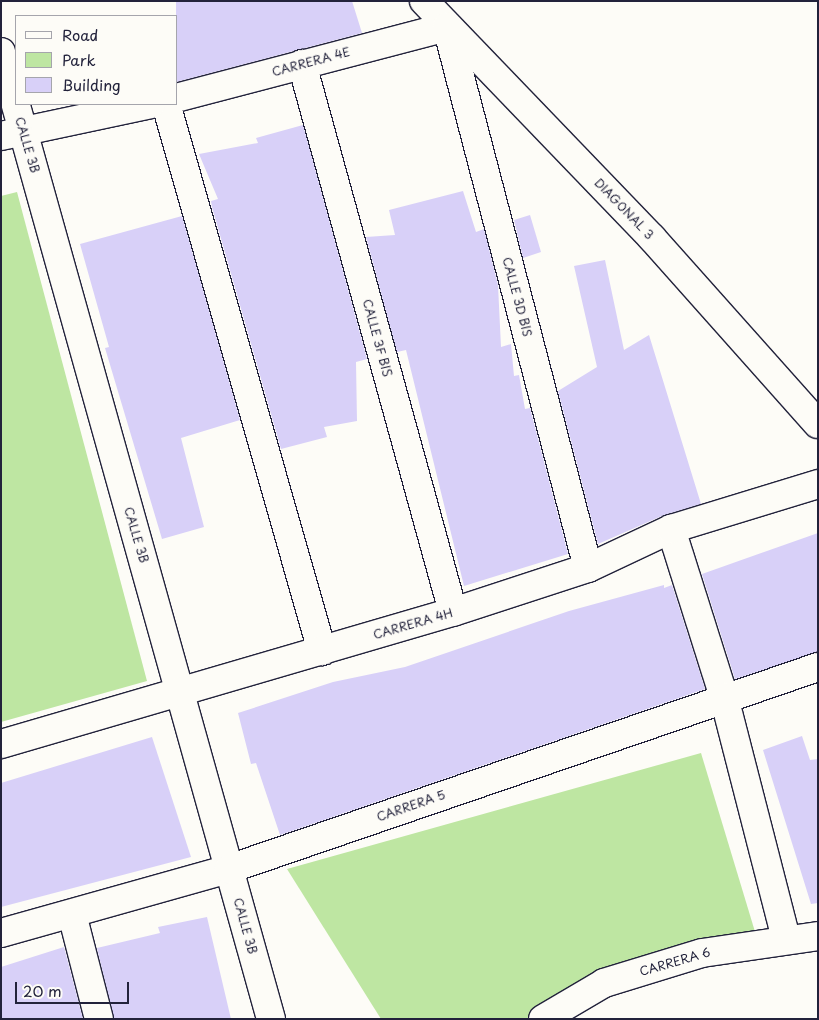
<!DOCTYPE html>
<style>
body{margin:0}
#map{position:relative;width:819px;height:1020px;overflow:hidden;background:#fdfcf7;font-family:"Playpen Sans",sans-serif}
div>[style]{position:absolute}
.green>*{inset:0;background:#bee6a2}
.building>*{inset:0;background:#d8d0f8}
.roads{filter:drop-shadow(1px 0 #22223b) drop-shadow(-1px 0 #22223b) drop-shadow(0 1px #22223b) drop-shadow(0 -1px #22223b)}
.minor>*{height:28px;margin:-14px;padding:0 14px;transform-origin:14px;border-radius:14px;background:#fdfcf7}
span{translate:-50% -50%;white-space:nowrap;text-align:center;line-height:1.15;-webkit-text-stroke:4px #fdfcf7;paint-order:stroke}
.street-label{font-size:12px;color:#22223b}
.frame{position:absolute;inset:0;border:2px solid #22223b;pointer-events:none}
.legend{position:absolute;left:15px;top:15px;width:162px;height:90px;box-sizing:border-box;background:#fdfcf7;border:1px solid #a5a5ac;margin:0;padding:6px 9px;list-style:none;font-size:15px;color:#22223b}
.legend li{display:flex;align-items:center;gap:10px;height:25px}
.legend b{width:25px;border:1px solid #a5a5ac}
.scale{position:absolute;left:15px;top:982px;width:114px;height:22px;box-sizing:border-box;border:2px solid #22223b;border-top:0;padding-left:6px;font-size:15px;line-height:18px;white-space:nowrap;color:#22223b;-webkit-text-stroke:4px #fdfcf7;paint-order:stroke}
</style>
<div id="map">
<div class="green">
<div style="clip-path:polygon(17px 192px,147px 681px,1px 722px,1px 196px)"></div>
<div style="clip-path:polygon(701px 753px,759px 945px,537px 1019px,381px 1019px,287px 869px)"></div>
</div>
<div class="building">
<div style="clip-path:polygon(176px 1px,352px 1px,362px 33px,176px 82px)"></div>
<div style="clip-path:polygon(303px 125px,367px 359px,356px 362px,357px 421px,324px 427px,327px 437px,281px 449px,212px 207px,211px 201px,218px 199px,199px 154px,258px 143px,256px 138px)"></div>
<div style="clip-path:polygon(463px 191px,476px 232px,484px 229px,498px 285px,501px 347px,511px 344px,514px 376px,519px 375px,525px 409px,530px 408px,568px 554px,464px 586px,406px 350px,397px 352px,366px 237px,395px 235px,389px 210px)"></div>
<div style="clip-path:polygon(530px 215px,541px 252px,523px 258px,514px 220px)"></div>
<div style="clip-path:polygon(182px 216px,240px 420px,181px 438px,204px 527px,162px 539px,105px 348px,109px 347px,80px 244px)"></div>
<div style="clip-path:polygon(605px 260px,624px 350px,649px 335px,701px 504px,664px 515px,598px 544px,558px 391px,597px 367px,574px 266px)"></div>
<div style="clip-path:polygon(818px 533px,818px 652px,735px 679px,702px 574px)"></div>
<div style="clip-path:polygon(664px 585px,664px 588px,672px 585px,705px 689px,280px 835px,256px 763px,251px 764px,238px 713px,333px 682px,405px 667px,569px 611px)"></div>
<div style="clip-path:polygon(802px 736px,810px 760px,818px 759px,818px 903px,811px 904px,763px 750px)"></div>
<div style="clip-path:polygon(152px 737px,191px 857px,1px 907px,1px 783px)"></div>
<div style="clip-path:polygon(207px 917px,231px 1019px,114px 1019px,97px 948px,160px 933px,158px 927px)"></div>
<div style="clip-path:polygon(64px 947px,83px 1019px,1px 1019px,1px 967px)"></div>
</div>
<div class="roads">
<div class="minor">
<div style="left:424px;top:1px;width:329px;rotate:46.1deg"></div>
<div style="left:652px;top:238px;width:249px;rotate:48.3deg"></div>
<div style="left:1px;top:52px;width:1004px;rotate:74.4deg"></div>
<div style="left:302px;top:64px;width:568px;rotate:74.59deg"></div>
<div style="left:176px;top:98px;width:280px;rotate:-14.7deg"></div>
<div style="left:447px;top:27px;width:559px;rotate:75.39deg"></div>
<div style="left:166px;top:104px;width:569px;rotate:74.08deg"></div>
<div style="left:1px;top:136px;width:153px;rotate:-12deg"></div>
<div style="left:671px;top:529px;width:176px;rotate:72.5deg"></div>
<div style="left:724px;top:697px;width:250px;rotate:75.6deg"></div>
<div style="left:1px;top:744px;width:471px;rotate:-16.3deg"></div>
<div style="left:453px;top:612px;width:142px;rotate:-18.1deg"></div>
<div style="left:588px;top:568px;width:92px;rotate:-25.2deg"></div>
<div style="left:671px;top:529px;width:154px;rotate:-17deg"></div>
<div style="left:72px;top:914px;width:108px;rotate:75.6deg"></div>
<div style="left:1px;top:933px;width:237px;rotate:-15.7deg"></div>
<div style="left:229px;top:869px;width:623px;rotate:-18.93deg"></div>
<div style="left:543px;top:1019px;width:71px;rotate:-30.5deg"></div>
<div style="left:604px;top:983px;width:102px;rotate:-17deg"></div>
<div style="left:702px;top:953px;width:117px;rotate:-8.3deg"></div>
</div>
</div>
<div class="street-label">
<span style="left:311px;top:62px;rotate:-15deg">CARRERA 4E</span>
<span style="left:27px;top:145px;rotate:74deg">CALLE 3B</span>
<span style="left:624px;top:209px;rotate:46deg">DIAGONAL 3</span>
<span style="left:517px;top:297px;rotate:75deg">CALLE 3D BIS</span>
<span style="left:377px;top:338px;rotate:75deg">CALLE 3F BIS</span>
<span style="left:136px;top:535px;rotate:74deg">CALLE 3B</span>
<span style="left:413px;top:624px;rotate:-16deg">CARRERA 4H</span>
<span style="left:411px;top:806px;rotate:-19deg">CARRERA 5</span>
<span style="left:245px;top:926px;rotate:75deg">CALLE 3B</span>
<span style="left:675px;top:962px;rotate:-16deg">CARRERA 6</span>
</div>
<div class="frame"></div>
<ul class="legend">
<li><b style="height:6px;background:#fdfcf7"></b>Road</li>
<li><b style="height:14px;background:#bee6a2"></b>Park</li>
<li><b style="height:14px;background:#d8d0f8"></b>Building</li>
</ul>
<div class="scale">20 m</div>
</div>
